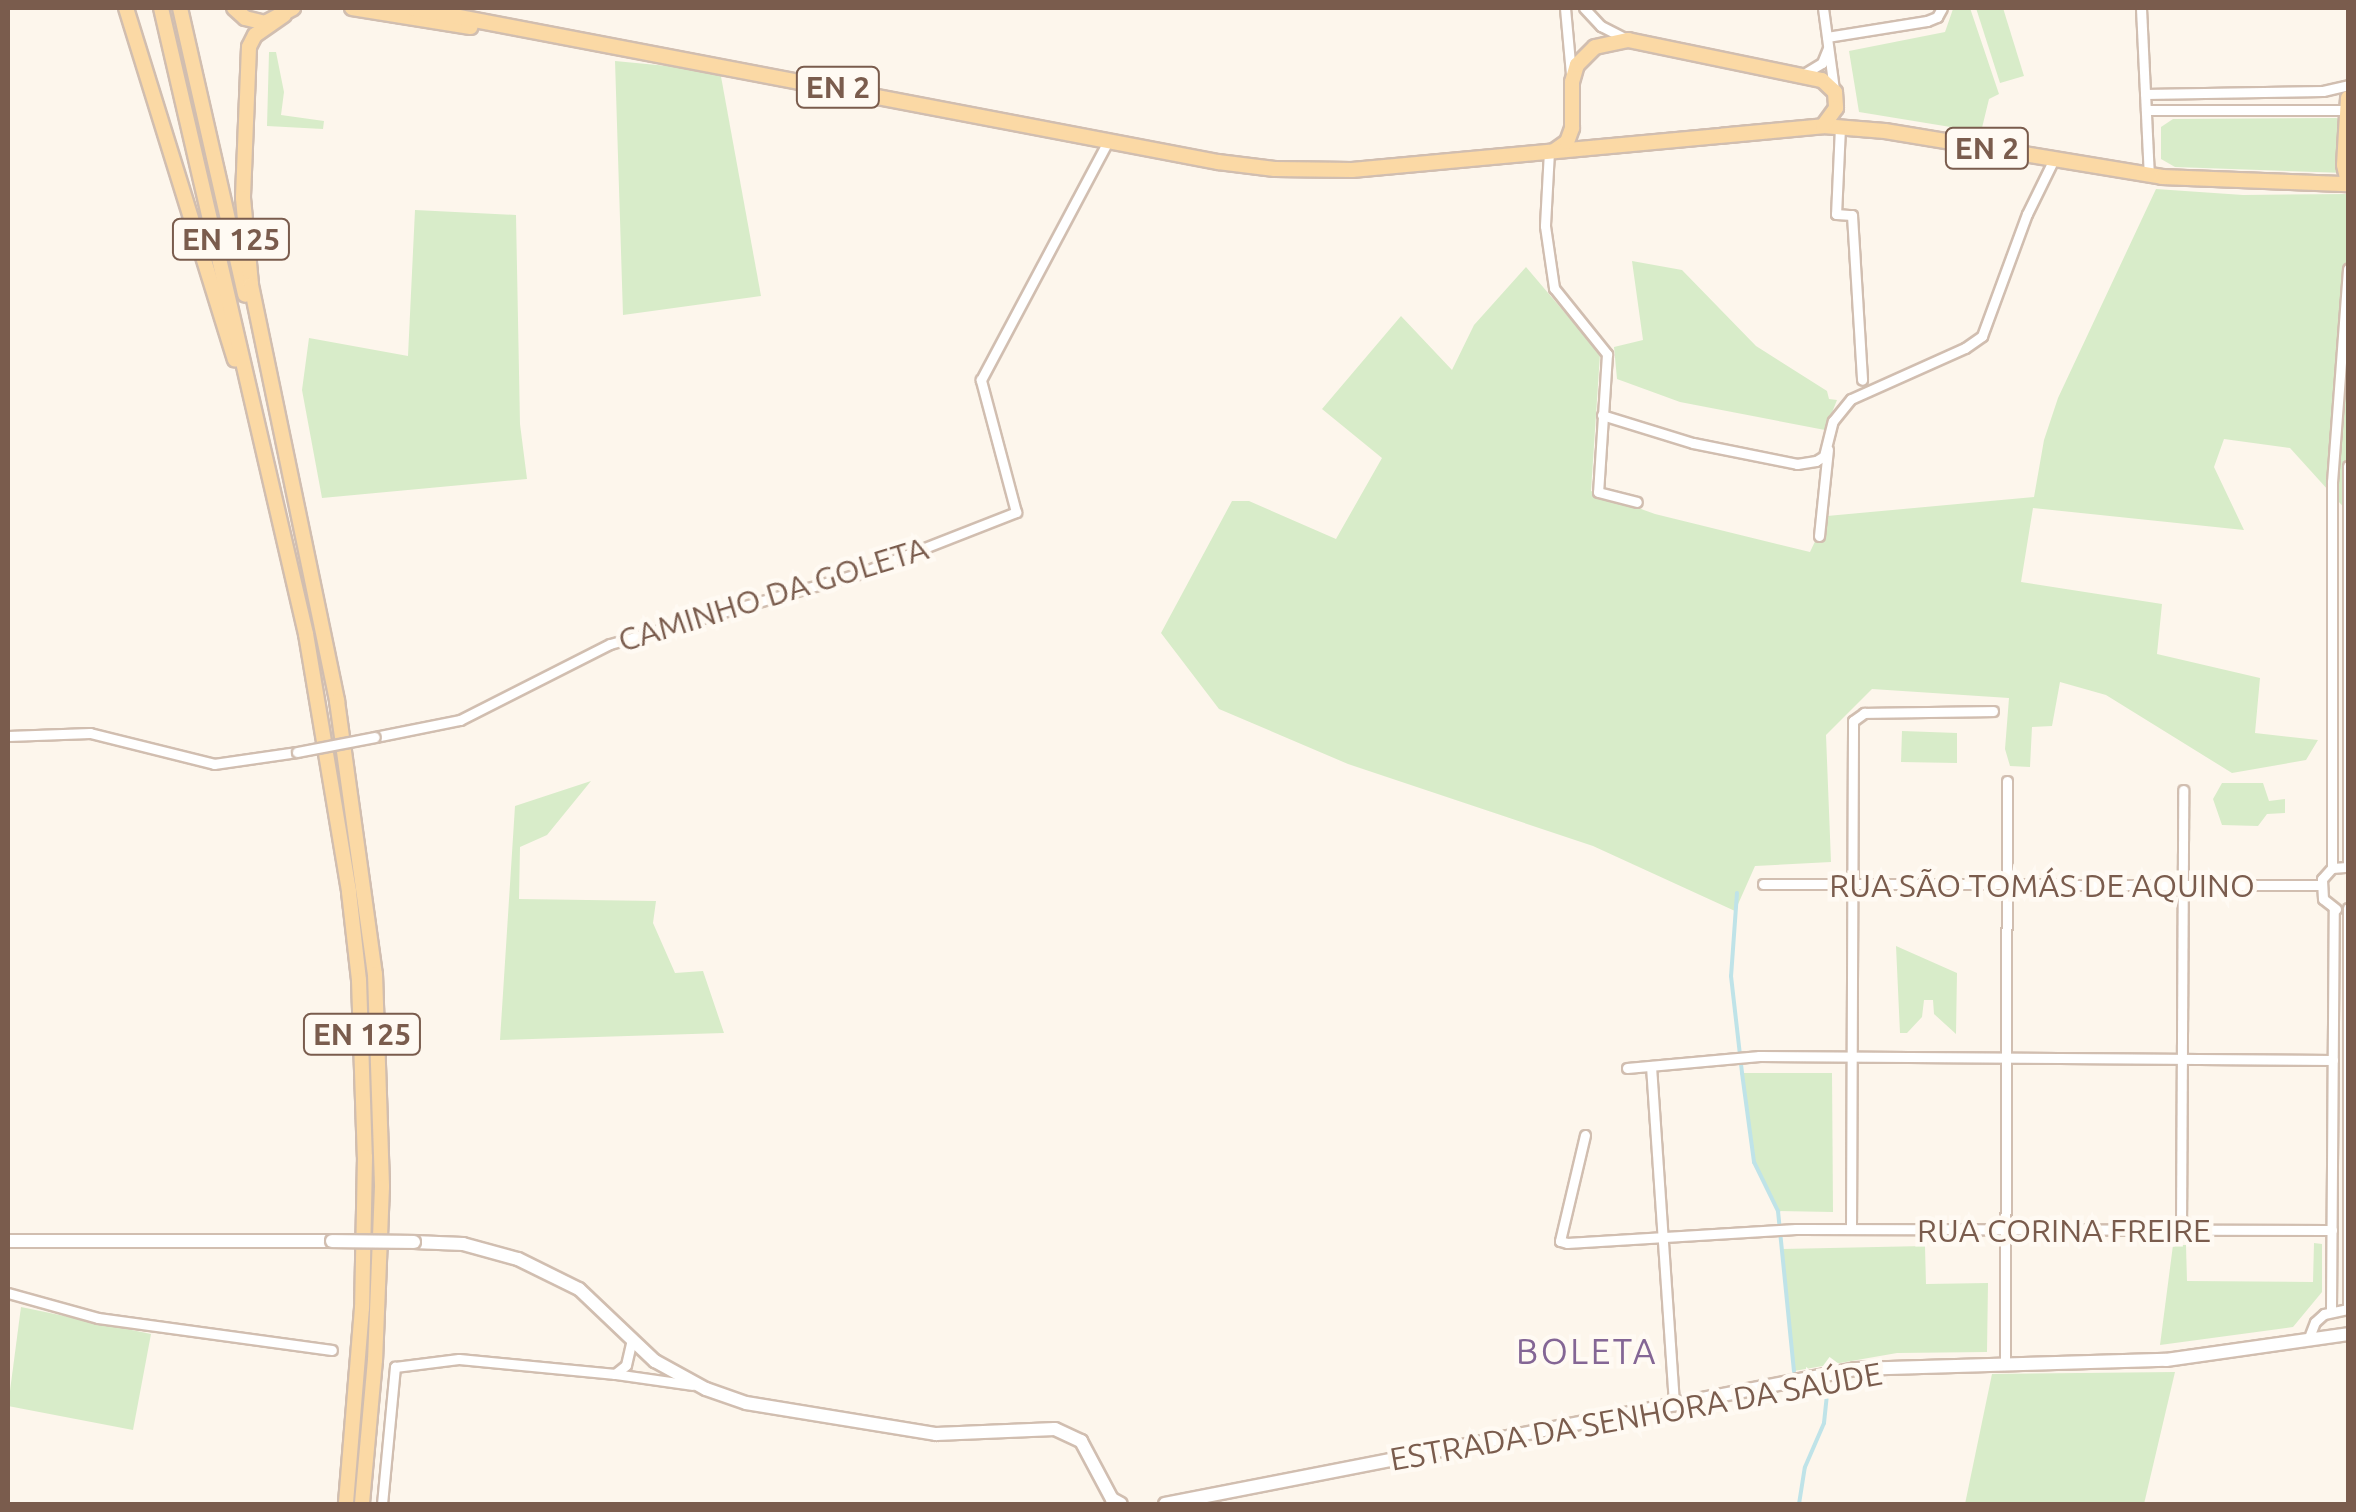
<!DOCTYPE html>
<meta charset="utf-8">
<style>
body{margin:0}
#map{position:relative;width:2356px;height:1512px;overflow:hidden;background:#fdf6ec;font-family:Ubuntu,sans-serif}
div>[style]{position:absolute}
.green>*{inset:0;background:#d8ecc9}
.stream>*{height:4px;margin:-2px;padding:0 2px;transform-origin:2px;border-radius:2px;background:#bfe3e8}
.roads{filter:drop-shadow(2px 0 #d1beb0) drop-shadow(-2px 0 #d1beb0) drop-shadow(0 2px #d1beb0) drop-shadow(0 -2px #d1beb0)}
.street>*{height:9px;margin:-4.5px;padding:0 4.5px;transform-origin:4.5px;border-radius:4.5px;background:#fff}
.secondary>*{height:12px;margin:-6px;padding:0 6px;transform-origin:6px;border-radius:6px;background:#fff}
.primary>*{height:14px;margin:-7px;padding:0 7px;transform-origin:7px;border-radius:7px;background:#fbd9a5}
.bridges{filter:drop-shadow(2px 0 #d1beb0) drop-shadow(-2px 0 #d1beb0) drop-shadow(0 2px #d1beb0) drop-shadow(0 -2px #d1beb0)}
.street-bridge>*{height:9px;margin:-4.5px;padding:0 4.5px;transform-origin:4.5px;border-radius:4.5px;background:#fff}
.secondary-bridge>*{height:12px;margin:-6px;padding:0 6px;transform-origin:6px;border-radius:6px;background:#fff}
span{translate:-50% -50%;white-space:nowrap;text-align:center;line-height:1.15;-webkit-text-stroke:9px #fffaf3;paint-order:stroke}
.shield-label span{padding:2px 8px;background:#fffaf3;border:2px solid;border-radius:8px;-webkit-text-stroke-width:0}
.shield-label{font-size:30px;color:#7a5c4d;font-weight:700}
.street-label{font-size:32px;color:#7a5c4d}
.neighbourhood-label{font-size:35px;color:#846695;letter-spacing:2.5px}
.frame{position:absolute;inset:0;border:10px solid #7a5c4d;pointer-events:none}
</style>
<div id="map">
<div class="green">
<div style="clip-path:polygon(1970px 8px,1999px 94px,1989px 99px,1981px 132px,1859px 112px,1849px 51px,1945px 32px,1953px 9px)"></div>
<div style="clip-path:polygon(1976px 8px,2003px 8px,2024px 76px,2000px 83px)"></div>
<div style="clip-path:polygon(269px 52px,276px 52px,284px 92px,281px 115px,324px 121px,323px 129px,267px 126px)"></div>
<div style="clip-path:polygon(615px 61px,720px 71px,761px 296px,623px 315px)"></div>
<div style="clip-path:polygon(2336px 118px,2346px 120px,2345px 173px,2175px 167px,2161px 159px,2161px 127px,2173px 119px)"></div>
<div style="clip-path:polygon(2156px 189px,2243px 195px,2348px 194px,2348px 512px,2290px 448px,2224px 439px,2214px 467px,2244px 530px,2033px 508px,2021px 582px,2162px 604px,2157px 654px,2260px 678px,2255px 733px,2318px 740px,2306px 760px,2232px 773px,2106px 695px,2060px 682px,2052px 726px,2032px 727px,2030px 767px,2010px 766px,2005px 749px,2009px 698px,1872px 689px,1826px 735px,1831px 862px,1755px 866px,1735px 911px,1593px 846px,1348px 764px,1219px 709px,1161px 633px,1232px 501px,1249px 501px,1336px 539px,1382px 458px,1322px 409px,1401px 316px,1452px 370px,1474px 325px,1526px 267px,1600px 354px,1591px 491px,1655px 514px,1810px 552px,1827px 516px,2034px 497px,2044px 440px,2058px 398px)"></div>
<div style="clip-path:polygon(415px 210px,516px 215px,520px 424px,527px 479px,322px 498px,302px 390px,309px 338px,408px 356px)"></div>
<div style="clip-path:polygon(1632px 261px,1682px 270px,1756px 346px,1827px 391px,1829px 399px,1837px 400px,1825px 430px,1680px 402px,1617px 379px,1614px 347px,1643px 340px)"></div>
<div style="clip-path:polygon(1902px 731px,1957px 733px,1957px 763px,1901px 762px)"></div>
<div style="clip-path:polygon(591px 781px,547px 835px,520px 847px,519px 899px,656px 901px,653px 923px,675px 973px,703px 971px,724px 1033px,500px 1040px,515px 806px)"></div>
<div style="clip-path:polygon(2222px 783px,2263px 783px,2269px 801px,2285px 799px,2285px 813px,2267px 814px,2258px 826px,2222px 825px,2213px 799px)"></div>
<div style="clip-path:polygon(1896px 946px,1957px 973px,1956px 1034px,1934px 1014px,1933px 1000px,1924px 1000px,1922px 1017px,1907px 1033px,1900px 1033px)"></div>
<div style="clip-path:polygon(1742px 1073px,1832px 1073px,1833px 1212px,1778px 1211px,1754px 1162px)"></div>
<div style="clip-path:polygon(2314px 1243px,2322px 1244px,2322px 1292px,2293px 1327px,2160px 1345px,2173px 1245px,2186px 1245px,2187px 1281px,2313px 1282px)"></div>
<div style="clip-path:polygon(1925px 1246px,1926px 1284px,1988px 1283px,1987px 1352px,1897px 1353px,1794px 1371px,1782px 1249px)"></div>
<div style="clip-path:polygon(21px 1307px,151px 1334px,133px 1430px,8px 1406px)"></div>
<div style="clip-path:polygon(2175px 1372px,2144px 1504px,1965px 1504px,1992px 1374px)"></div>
</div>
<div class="stream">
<div style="left:1737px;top:893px;width:83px;rotate:94.1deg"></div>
<div style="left:1731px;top:976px;width:98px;rotate:83.5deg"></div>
<div style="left:1742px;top:1073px;width:90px;rotate:82.3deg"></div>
<div style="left:1754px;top:1162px;width:55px;rotate:63.9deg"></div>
<div style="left:1778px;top:1211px;width:161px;rotate:84.3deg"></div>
<div style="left:1799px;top:1504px;width:37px;rotate:-81deg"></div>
<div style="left:1805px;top:1467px;width:48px;rotate:-66.6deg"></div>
<div style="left:1824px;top:1423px;width:30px;rotate:-84deg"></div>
</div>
<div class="roads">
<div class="street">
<div style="left:1565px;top:8px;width:66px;rotate:84.8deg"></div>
<div style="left:1584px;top:8px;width:25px;rotate:47deg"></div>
<div style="left:1601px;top:26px;width:28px;rotate:27deg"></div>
<div style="left:1823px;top:8px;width:82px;rotate:82.3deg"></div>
<div style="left:2141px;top:8px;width:167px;rotate:87.3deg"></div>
<div style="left:1827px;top:37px;width:101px;rotate:-9.1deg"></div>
<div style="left:1927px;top:21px;width:11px;rotate:-22deg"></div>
<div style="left:1937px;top:17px;width:10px;rotate:-61deg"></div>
<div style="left:1802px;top:75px;width:23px;rotate:-31deg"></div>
<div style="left:1822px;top:63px;width:16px;rotate:-68deg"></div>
<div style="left:2145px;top:94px;width:178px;rotate:-1deg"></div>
<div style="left:2323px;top:91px;width:26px;rotate:-13deg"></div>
<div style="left:2146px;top:110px;width:201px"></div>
<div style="left:1840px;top:127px;width:87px;rotate:92.6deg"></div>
<div style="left:1836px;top:214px;width:16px;rotate:4deg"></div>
<div style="left:1852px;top:215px;width:165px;rotate:86.5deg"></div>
<div style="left:1549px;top:151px;width:75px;rotate:93.1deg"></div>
<div style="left:1545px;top:226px;width:63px;rotate:81.7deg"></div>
<div style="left:1554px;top:288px;width:85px;rotate:51.2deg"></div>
<div style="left:1607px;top:354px;width:138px;rotate:93.7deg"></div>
<div style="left:1598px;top:492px;width:40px;rotate:14.4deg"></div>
<div style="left:1602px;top:415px;width:95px;rotate:17.1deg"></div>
<div style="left:1693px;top:443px;width:106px;rotate:11.4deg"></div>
<div style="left:1797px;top:464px;width:19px;rotate:-9deg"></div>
<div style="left:1816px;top:461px;width:9px;rotate:-32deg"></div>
<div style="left:1824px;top:456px;width:36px;rotate:-76deg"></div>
<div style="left:1833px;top:421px;width:28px;rotate:-51deg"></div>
<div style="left:1851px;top:399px;width:125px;rotate:-24.1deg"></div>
<div style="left:1965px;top:348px;width:21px;rotate:-35deg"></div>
<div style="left:1982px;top:336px;width:130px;rotate:-69.8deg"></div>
<div style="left:2027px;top:214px;width:61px;rotate:-63.9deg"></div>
<div style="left:2348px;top:466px;width:397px;rotate:90deg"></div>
<div style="left:1819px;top:536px;width:87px;rotate:-84.1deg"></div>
<div style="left:8px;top:736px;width:82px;rotate:-2.1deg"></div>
<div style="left:90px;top:733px;width:128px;rotate:14deg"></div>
<div style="left:214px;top:764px;width:84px;rotate:-8.2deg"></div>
<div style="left:375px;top:737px;width:87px;rotate:-11.3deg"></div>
<div style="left:460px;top:720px;width:168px;rotate:-26.9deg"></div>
<div style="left:610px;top:644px;width:258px;rotate:-15.8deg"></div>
<div style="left:858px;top:574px;width:170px;rotate:-21.4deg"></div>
<div style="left:1016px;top:512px;width:137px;rotate:-104.9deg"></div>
<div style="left:981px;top:380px;width:271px;rotate:-62deg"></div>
<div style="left:2332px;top:868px;width:386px;rotate:-90deg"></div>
<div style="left:2332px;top:482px;width:214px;rotate:-85.7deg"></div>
<div style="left:1763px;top:884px;width:557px;rotate:0.1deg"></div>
<div style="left:2336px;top:909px;width:16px;rotate:-142deg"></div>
<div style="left:2323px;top:899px;width:20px;rotate:-93deg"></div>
<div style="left:2322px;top:879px;width:15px;rotate:-48deg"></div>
<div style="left:2332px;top:868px;width:16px;rotate:-4deg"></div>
<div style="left:1651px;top:1066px;width:340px;rotate:86.1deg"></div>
<div style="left:1627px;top:1068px;width:133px;rotate:-5.2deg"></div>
<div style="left:1759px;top:1056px;width:574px;rotate:0.4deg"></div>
<div style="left:1585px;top:1135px;width:109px;rotate:103.3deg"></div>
<div style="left:1560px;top:1241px;width:7px;rotate:16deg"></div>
<div style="left:1567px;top:1243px;width:229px;rotate:-3.5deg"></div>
<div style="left:1796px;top:1229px;width:536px;rotate:0.11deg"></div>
<div style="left:1851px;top:1229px;width:508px;rotate:-89.77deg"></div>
<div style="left:1853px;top:721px;width:14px;rotate:-36deg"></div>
<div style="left:1864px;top:713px;width:129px;rotate:-0.9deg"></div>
<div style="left:2181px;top:1230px;width:440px;rotate:-89.7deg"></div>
<div style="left:8px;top:1293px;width:93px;rotate:15.5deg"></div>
<div style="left:98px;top:1318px;width:236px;rotate:7.8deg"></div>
<div style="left:2331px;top:1309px;width:401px;rotate:-89.6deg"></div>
<div style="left:2348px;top:1309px;width:401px;rotate:-90deg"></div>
<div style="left:2308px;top:1340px;width:19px;rotate:-69deg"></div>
<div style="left:2315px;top:1322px;width:12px;rotate:-42deg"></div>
<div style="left:2324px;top:1314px;width:25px;rotate:-12deg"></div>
<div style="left:2005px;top:1363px;width:582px;rotate:-89.8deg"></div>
<div style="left:615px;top:1374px;width:78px;rotate:8.1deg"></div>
<div style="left:382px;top:1504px;width:138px;rotate:-84.6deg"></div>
<div style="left:395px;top:1367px;width:64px;rotate:-7.1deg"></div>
<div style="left:459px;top:1359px;width:157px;rotate:5.5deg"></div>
<div style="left:615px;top:1374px;width:14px;rotate:-39deg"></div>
<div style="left:626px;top:1365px;width:26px;rotate:-77deg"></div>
</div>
<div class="secondary">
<div style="left:8px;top:1241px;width:324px"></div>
<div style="left:414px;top:1242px;width:49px;rotate:2.3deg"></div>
<div style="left:463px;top:1244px;width:57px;rotate:15.3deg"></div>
<div style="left:518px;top:1259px;width:68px;rotate:26.2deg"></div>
<div style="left:579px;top:1289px;width:105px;rotate:43.5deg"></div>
<div style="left:655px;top:1361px;width:58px;rotate:28.8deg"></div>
<div style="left:706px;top:1389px;width:42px;rotate:19.3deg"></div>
<div style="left:746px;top:1403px;width:193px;rotate:9.3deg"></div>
<div style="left:936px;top:1434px;width:119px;rotate:-2.4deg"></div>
<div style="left:1055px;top:1429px;width:29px;rotate:25deg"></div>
<div style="left:1081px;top:1441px;width:66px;rotate:61.9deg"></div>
<div style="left:1112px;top:1499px;width:10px;rotate:29deg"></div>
<div style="left:1165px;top:1504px;width:703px;rotate:-11.07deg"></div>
<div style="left:1855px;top:1369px;width:311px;rotate:-1.7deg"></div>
<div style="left:2166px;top:1360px;width:184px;rotate:-8.1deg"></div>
</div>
<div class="primary">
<div style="left:126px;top:8px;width:368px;rotate:72.8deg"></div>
<div style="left:161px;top:8px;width:643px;rotate:76.96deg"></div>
<div style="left:306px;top:634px;width:262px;rotate:80.5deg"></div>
<div style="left:349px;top:892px;width:89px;rotate:83.5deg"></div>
<div style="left:359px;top:980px;width:177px;rotate:88.1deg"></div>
<div style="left:365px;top:1157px;width:151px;rotate:91.1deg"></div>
<div style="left:362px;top:1308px;width:197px;rotate:94.7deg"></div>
<div style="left:180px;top:8px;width:294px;rotate:77.2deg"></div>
<div style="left:234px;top:8px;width:15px;rotate:42deg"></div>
<div style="left:245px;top:18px;width:21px;rotate:14deg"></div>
<div style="left:265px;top:23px;width:32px;rotate:-28deg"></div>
<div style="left:352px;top:8px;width:120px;rotate:9.1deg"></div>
<div style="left:412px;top:8px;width:821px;rotate:10.82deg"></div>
<div style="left:1218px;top:162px;width:57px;rotate:7deg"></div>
<div style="left:1275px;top:169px;width:77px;rotate:0.7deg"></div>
<div style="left:1352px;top:170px;width:473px;rotate:-5.3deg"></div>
<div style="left:1823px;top:126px;width:62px;rotate:4.6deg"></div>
<div style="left:1885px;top:131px;width:281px;rotate:9.4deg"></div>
<div style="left:2162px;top:177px;width:186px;rotate:2.2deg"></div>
<div style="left:284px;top:15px;width:35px;rotate:145deg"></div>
<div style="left:255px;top:35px;width:13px;rotate:117deg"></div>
<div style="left:249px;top:47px;width:151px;rotate:92.3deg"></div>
<div style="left:243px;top:198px;width:87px;rotate:84.7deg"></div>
<div style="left:251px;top:285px;width:425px;rotate:78.3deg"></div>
<div style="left:337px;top:701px;width:276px;rotate:82.1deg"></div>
<div style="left:375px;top:974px;width:213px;rotate:88.1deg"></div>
<div style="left:382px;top:1187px;width:173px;rotate:92.3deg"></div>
<div style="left:375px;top:1360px;width:145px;rotate:95.2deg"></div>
<div style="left:2348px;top:98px;width:67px;rotate:93.4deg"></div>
<div style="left:2344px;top:165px;width:17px;rotate:77deg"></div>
<div style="left:1554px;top:151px;width:16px;rotate:-35deg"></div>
<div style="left:1567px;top:142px;width:15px;rotate:-70deg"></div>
<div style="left:1572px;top:128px;width:46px;rotate:-90deg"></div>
<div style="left:1572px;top:82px;width:18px;rotate:-74deg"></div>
<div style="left:1577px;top:65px;width:25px;rotate:-45deg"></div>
<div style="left:1595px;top:47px;width:34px;rotate:-12deg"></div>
<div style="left:1628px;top:40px;width:198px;rotate:11.7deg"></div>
<div style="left:1822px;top:80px;width:18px;rotate:43deg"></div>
<div style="left:1835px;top:92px;width:16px;rotate:86deg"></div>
<div style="left:1836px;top:108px;width:22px;rotate:126deg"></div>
</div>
</div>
<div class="bridges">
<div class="street-bridge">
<div style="left:297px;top:752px;width:79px;rotate:-10.9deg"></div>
</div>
<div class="secondary-bridge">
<div style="left:332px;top:1241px;width:82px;rotate:0.7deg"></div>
</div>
</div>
<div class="shield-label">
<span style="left:838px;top:87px">EN 2</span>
<span style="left:1987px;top:148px">EN 2</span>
<span style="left:231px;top:239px">EN 125</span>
<span style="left:362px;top:1034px">EN 125</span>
</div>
<div class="street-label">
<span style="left:773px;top:594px;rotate:-17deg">CAMINHO DA GOLETA</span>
<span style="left:2042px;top:885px">RUA SÃO TOMÁS DE AQUINO</span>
<span style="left:2064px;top:1230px">RUA CORINA FREIRE</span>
<span style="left:1636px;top:1416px;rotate:-10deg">ESTRADA DA SENHORA DA SAÚDE</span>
</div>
<div class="neighbourhood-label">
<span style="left:1587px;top:1351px">BOLETA</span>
</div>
<div class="frame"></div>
</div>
